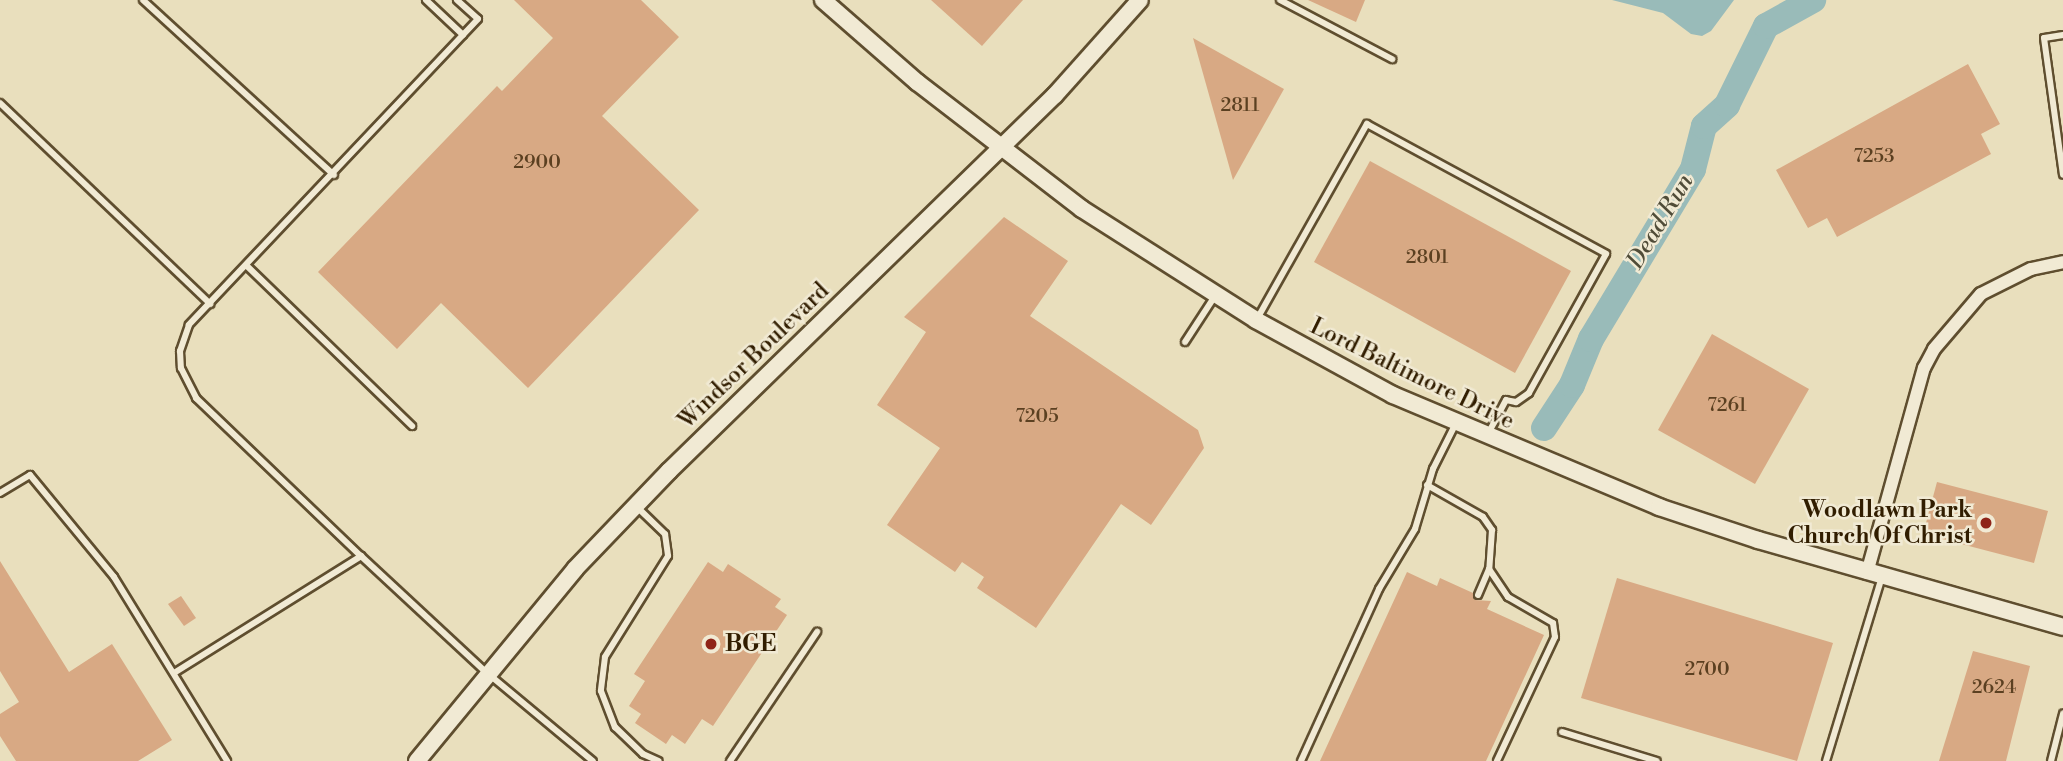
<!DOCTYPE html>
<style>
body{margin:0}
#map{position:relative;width:2063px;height:761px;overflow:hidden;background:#e9dfbd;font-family:"Libre Bodoni",serif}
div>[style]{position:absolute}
.water>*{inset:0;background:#99bbb9}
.river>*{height:26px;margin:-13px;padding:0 13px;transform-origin:13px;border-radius:13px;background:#99bbb9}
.building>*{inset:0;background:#d8a984}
.roads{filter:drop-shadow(2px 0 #5f4e2f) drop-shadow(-2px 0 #5f4e2f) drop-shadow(0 2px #5f4e2f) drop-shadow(0 -2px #5f4e2f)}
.service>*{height:6px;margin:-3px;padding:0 3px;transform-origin:3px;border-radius:3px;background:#f1ead4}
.minor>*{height:12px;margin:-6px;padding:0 6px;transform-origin:6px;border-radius:6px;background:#f1ead4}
.secondary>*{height:16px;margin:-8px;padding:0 8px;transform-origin:8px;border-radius:8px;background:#f1ead4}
.dots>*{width:19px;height:19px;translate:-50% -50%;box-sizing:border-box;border:4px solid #f1ead4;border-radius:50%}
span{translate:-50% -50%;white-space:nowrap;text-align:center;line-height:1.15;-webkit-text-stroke:5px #f1ead4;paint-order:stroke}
.number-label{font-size:19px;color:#5b4021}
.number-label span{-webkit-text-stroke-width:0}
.street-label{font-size:23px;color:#311d00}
.poi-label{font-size:23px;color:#311d00;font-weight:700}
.right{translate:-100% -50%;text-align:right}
.left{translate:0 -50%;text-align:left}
.water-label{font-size:24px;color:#504c38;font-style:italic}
</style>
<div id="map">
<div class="water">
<div style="clip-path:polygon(1612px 0,1734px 0,1711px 31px,1702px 36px,1691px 34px,1663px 13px)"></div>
</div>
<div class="river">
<div style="left:1544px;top:428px;width:51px;rotate:-56.9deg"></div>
<div style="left:1572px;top:385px;width:50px;rotate:-67.6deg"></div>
<div style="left:1591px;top:339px;width:198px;rotate:-59deg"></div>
<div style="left:1693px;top:169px;width:44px;rotate:-75.7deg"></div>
<div style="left:1704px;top:126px;width:31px;rotate:-42deg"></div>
<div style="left:1727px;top:105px;width:88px;rotate:-63.7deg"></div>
<div style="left:1766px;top:26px;width:54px;rotate:-29deg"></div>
</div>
<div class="building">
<div style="clip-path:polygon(514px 0,641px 0,679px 37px,602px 116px,699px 210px,528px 388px,441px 303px,397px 349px,318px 272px,497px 86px,502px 91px,553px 38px)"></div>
<div style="clip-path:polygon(931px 0,1023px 0,982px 46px)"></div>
<div style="clip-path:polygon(1308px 0,1365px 0,1356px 22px)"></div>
<div style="clip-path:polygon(1193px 38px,1284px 89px,1233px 180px)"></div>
<div style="clip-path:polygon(1968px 64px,2000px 124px,1981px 134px,1991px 154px,1837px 237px,1827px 218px,1808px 228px,1776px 170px)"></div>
<div style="clip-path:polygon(1370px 161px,1571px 271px,1515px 373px,1314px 262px)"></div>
<div style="clip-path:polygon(1004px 217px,1068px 261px,1030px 316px,1198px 430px,1204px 448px,1151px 525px,1121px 504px,1036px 628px,977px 588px,984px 577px,962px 562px,955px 572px,887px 525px,940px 448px,877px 405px,926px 332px,904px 317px)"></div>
<div style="clip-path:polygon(1712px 334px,1809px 389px,1755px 484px,1658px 430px)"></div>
<div style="clip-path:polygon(1937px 482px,2048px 511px,2034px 563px,1923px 534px)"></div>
<div style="clip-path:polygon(0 561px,69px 672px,112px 644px,172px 740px,138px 761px,16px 761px,0 736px,0 714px,19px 702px,0 671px)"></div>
<div style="clip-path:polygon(708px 562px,723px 572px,728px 564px,781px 599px,775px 607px,787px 615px,713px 726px,702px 719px,685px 744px,672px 735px,666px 744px,635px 723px,641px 714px,629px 706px,645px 681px,634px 674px)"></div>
<div style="clip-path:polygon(1407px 572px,1437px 586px,1440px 578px,1473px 593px,1475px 600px,1491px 601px,1487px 609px,1544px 635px,1486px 761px,1320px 761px)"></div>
<div style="clip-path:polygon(1617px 578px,1833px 643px,1797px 761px,1581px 698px)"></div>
<div style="clip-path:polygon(181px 596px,196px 618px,184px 626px,168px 604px)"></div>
<div style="clip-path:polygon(1973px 651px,2030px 666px,2006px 761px,1939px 761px)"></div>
</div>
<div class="roads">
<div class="service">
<div style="left:143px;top:0;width:259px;rotate:42.5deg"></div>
<div style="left:426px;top:0;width:51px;rotate:43.4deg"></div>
<div style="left:457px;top:0;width:28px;rotate:42deg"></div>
<div style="left:478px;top:19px;width:421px;rotate:133.4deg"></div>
<div style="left:189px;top:325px;width:28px;rotate:109deg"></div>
<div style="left:180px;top:351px;width:17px;rotate:87deg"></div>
<div style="left:181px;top:368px;width:34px;rotate:63deg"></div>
<div style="left:196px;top:398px;width:228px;rotate:43.8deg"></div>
<div style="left:361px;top:556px;width:171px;rotate:42.9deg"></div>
<div style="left:486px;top:672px;width:139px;rotate:39.8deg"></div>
<div style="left:1280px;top:0;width:127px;rotate:27.8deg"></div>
<div style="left:2063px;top:35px;width:19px;rotate:171deg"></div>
<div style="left:2044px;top:38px;width:138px;rotate:82.1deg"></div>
<div style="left:0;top:103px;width:291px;rotate:43.7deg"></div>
<div style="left:247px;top:266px;width:230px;rotate:44.1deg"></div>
<div style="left:1257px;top:319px;width:224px;rotate:-60.6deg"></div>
<div style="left:1367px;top:124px;width:272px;rotate:28.5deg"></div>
<div style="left:1606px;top:254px;width:159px;rotate:119deg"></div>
<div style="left:1529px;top:393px;width:16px;rotate:145deg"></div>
<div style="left:1516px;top:402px;width:10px;rotate:-169deg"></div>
<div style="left:1506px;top:400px;width:40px;rotate:118deg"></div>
<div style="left:1185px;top:342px;width:55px;rotate:-56.9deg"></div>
<div style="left:1427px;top:485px;width:64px;rotate:29.7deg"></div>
<div style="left:1483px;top:517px;width:16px;rotate:55deg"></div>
<div style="left:1492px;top:530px;width:39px;rotate:94deg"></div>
<div style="left:1489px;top:569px;width:34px;rotate:56deg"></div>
<div style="left:1508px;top:597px;width:52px;rotate:30deg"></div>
<div style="left:1553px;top:623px;width:14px;rotate:82deg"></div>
<div style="left:1555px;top:637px;width:137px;rotate:115.1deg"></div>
<div style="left:0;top:493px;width:35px;rotate:-31deg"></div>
<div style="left:30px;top:475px;width:132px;rotate:50.5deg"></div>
<div style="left:114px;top:577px;width:216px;rotate:58.4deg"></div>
<div style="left:637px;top:507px;width:39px;rotate:44deg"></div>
<div style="left:665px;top:534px;width:22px;rotate:82deg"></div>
<div style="left:668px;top:556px;width:119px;rotate:122deg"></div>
<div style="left:605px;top:657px;width:34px;rotate:97deg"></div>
<div style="left:601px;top:691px;width:39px;rotate:69deg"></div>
<div style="left:615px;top:727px;width:39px;rotate:44deg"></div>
<div style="left:643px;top:754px;width:17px;rotate:24deg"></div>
<div style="left:1478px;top:595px;width:28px;rotate:-67deg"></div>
<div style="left:174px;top:673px;width:221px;rotate:-32deg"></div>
<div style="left:1562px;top:732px;width:99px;rotate:17deg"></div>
<div style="left:730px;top:761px;width:156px;rotate:-56deg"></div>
<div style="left:1301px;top:761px;width:189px;rotate:-65.6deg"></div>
<div style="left:1379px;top:589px;width:70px;rotate:-59deg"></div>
<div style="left:1415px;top:529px;width:63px;rotate:-73.3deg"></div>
<div style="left:1433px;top:469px;width:51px;rotate:-63.4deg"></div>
<div style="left:1826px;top:761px;width:192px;rotate:-73.1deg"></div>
<div style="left:2051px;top:761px;width:49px;rotate:-75.7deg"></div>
</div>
<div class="minor">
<div style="left:1867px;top:573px;width:213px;rotate:-74.5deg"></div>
<div style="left:1924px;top:368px;width:21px;rotate:-62deg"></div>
<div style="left:1934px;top:349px;width:72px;rotate:-49.5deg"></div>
<div style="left:1981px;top:294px;width:56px;rotate:-26.6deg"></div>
<div style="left:2031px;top:269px;width:33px;rotate:-12deg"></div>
</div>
<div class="secondary">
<div style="left:823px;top:0;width:125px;rotate:41.1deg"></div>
<div style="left:917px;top:82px;width:208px;rotate:37.6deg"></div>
<div style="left:1082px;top:209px;width:206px;rotate:32.5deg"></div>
<div style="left:1256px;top:320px;width:156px;rotate:28.7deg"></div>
<div style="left:1393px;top:395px;width:289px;rotate:22.8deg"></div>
<div style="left:1659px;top:507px;width:104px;rotate:18.4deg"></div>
<div style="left:1758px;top:540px;width:317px;rotate:15.9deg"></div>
<div style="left:417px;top:761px;width:249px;rotate:-50.5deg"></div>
<div style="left:575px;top:569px;width:136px;rotate:-46.2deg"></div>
<div style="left:669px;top:471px;width:539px;rotate:-44.25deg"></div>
<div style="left:1055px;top:95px;width:127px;rotate:-48.2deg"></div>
</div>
</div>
<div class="dots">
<div style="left:1986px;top:523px;background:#8f2418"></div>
<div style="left:711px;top:644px;background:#8f2418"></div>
</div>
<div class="number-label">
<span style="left:1240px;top:106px">2811</span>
<span style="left:1874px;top:157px">7253</span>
<span style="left:537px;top:163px">2900</span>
<span style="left:1427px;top:258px">2801</span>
<span style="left:1727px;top:406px">7261</span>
<span style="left:1037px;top:417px">7205</span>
<span style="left:1707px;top:670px">2700</span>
<span style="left:1994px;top:688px">2624</span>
</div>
<div class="street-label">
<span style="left:754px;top:356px;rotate:-44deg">Windsor Boulevard</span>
<span style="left:1412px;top:374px;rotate:26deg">Lord Baltimore Drive</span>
</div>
<div class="poi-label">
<span class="right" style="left:1972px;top:523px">Woodlawn Park<br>Church Of Christ</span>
<span class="left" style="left:725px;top:644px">BGE</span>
</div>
<div class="water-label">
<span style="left:1661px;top:222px;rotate:-59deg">Dead Run</span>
</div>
</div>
